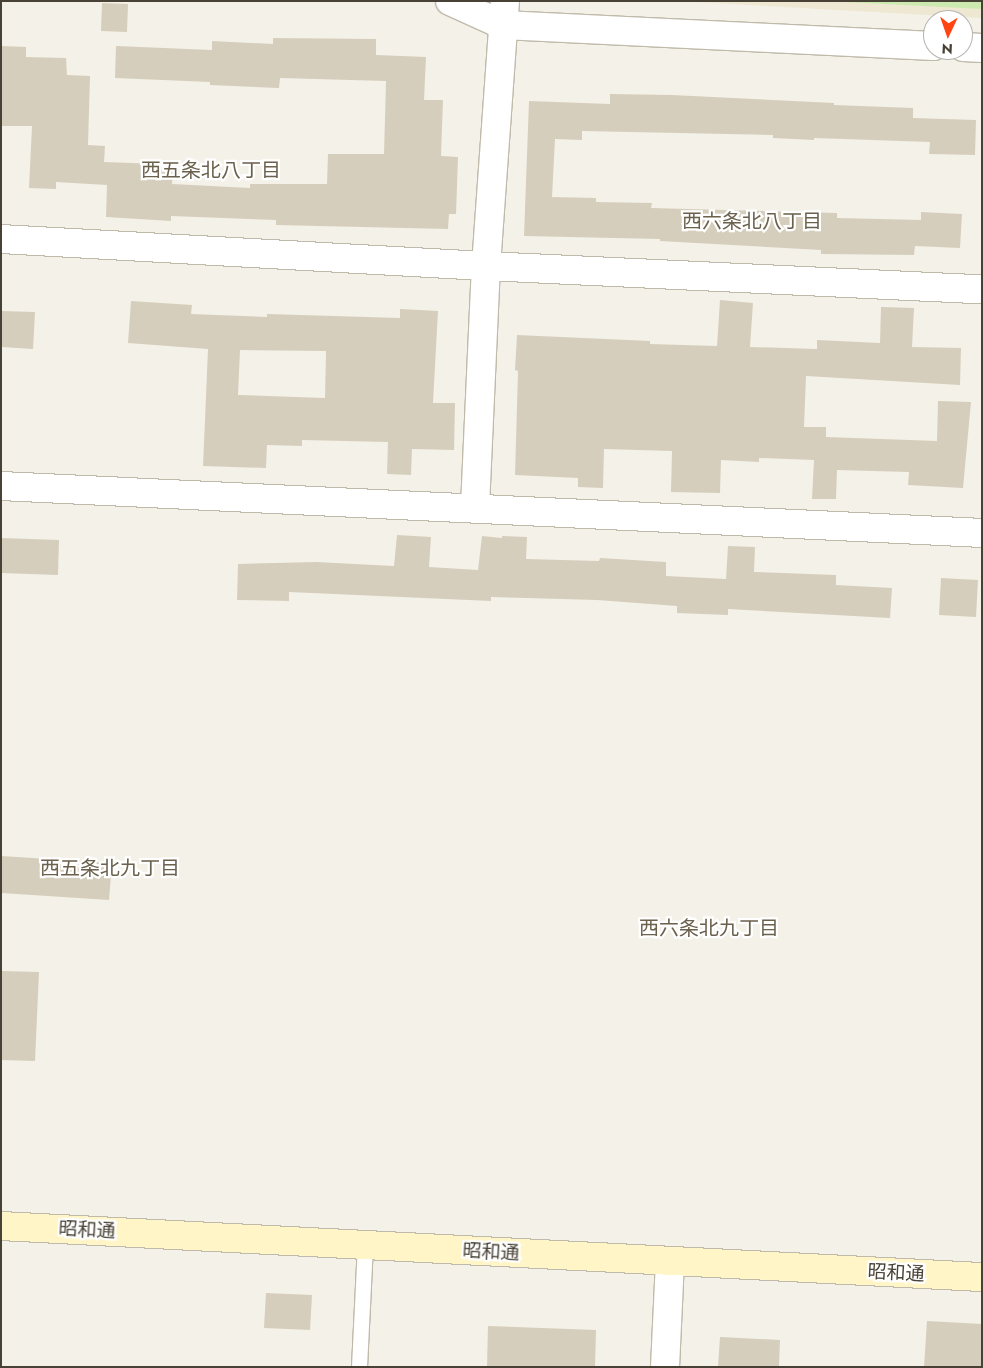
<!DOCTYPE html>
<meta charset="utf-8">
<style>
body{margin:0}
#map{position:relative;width:983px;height:1368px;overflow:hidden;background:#f4f1e8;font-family:Jost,"Noto Sans JP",sans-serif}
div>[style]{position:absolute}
.education>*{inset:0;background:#eee7d1}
.green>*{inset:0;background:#cceaaf}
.building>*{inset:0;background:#d6cebc}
.roads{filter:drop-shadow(1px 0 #c0baaa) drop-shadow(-1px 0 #c0baaa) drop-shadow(0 1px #c0baaa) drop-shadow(0 -1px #c0baaa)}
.lane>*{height:15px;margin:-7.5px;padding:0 7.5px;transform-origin:7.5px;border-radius:7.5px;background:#fff}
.street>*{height:28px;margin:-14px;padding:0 14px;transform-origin:14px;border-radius:14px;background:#fff}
.secondary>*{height:28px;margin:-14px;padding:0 14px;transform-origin:14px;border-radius:14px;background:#fff5c7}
span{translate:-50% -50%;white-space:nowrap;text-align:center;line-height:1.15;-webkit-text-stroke:4.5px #fff;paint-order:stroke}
.street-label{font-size:19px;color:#484236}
.neighbourhood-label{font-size:20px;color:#6b614d}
.frame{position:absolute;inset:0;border:2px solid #484236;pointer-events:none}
.north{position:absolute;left:923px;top:10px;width:50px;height:50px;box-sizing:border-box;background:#fff;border:1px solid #b6b3af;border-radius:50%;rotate:183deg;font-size:14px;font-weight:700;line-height:20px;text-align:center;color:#484236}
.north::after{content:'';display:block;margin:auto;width:18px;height:22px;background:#ff4514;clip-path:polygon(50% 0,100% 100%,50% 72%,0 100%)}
</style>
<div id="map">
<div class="education">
<div style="clip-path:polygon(679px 1px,982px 1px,982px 18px)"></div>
</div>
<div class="green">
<div style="clip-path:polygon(826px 1px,982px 1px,982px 9px)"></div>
</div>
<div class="building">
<div style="clip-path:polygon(102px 3px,128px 4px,127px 32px,101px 31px)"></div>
<div style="clip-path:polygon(273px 38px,376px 39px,376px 55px,426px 57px,424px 100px,443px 100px,441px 156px,458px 157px,456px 214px,449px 214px,448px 229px,276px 225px,276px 220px,171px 216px,171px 221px,106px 217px,107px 185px,56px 182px,56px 189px,29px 188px,32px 126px,1px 126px,1px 46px,26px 47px,26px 57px,66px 58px,67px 75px,90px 76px,88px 145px,105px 146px,104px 162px,159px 164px,159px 170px,173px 171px,172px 184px,250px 188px,250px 184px,327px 184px,328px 154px,384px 154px,386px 81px,280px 78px,279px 88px,210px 85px,210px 82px,115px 78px,116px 46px,212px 50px,212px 41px,273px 44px)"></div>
<div style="clip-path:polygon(610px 94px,672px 95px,834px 103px,834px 105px,913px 108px,913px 118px,976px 120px,975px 155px,929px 154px,930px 142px,814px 138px,814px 140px,773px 138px,773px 135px,582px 131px,582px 140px,555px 139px,552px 197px,596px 198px,596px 202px,652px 203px,651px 208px,837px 213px,837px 218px,921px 220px,921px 212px,962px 214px,960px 248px,915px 246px,914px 255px,821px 254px,821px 250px,660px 241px,660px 239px,524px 236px,529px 101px,610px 104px)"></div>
<div style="clip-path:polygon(720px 300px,753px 303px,750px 347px,817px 349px,817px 340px,880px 343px,881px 307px,914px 308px,912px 347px,961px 348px,960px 385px,806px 376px,804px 427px,826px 427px,826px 437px,937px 441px,938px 401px,971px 402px,963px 488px,908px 485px,909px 472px,837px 470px,836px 499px,812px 499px,814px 460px,759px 458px,759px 462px,721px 460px,720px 493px,671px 492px,672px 451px,604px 449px,603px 488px,578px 487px,578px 478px,515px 475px,518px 371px,515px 370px,517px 335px,650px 341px,650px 344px,717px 346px)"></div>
<div style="clip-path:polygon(evenodd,131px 301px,192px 305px,191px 314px,267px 317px,267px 314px,400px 318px,400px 309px,438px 311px,433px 403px,455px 403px,454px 450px,412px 449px,411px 475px,387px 474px,388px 442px,302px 440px,302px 446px,267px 445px,266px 468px,203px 466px,208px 349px,128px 343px,131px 301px,240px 350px,326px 351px,325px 398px,238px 395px,240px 350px)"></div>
<div style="clip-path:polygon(1px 311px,35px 312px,33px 349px,1px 347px)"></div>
<div style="clip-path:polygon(397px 535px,431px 537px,429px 567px,478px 570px,482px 536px,502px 538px,502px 536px,527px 537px,526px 559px,599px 561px,600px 558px,666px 562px,666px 576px,726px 579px,728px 546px,755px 547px,754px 572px,836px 575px,836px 585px,892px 588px,890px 618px,728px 609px,728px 615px,677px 613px,677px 606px,597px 600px,491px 597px,491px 601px,289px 592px,289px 601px,237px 600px,238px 564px,316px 562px,394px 566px)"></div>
<div style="clip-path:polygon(1px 538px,59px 540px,58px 575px,1px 573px)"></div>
<div style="clip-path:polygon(941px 578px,978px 580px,976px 617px,939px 615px)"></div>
<div style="clip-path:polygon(1px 856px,112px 863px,109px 900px,1px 893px)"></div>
<div style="clip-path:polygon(1px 971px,39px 972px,35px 1061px,1px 1060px)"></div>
<div style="clip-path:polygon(266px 1293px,312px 1295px,310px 1330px,264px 1328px)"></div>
<div style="clip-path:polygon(927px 1321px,982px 1324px,982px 1367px,924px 1367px)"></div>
<div style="clip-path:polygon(488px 1326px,596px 1330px,595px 1367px,487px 1367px)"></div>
<div style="clip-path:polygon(720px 1337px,780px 1340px,779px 1367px,718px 1367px)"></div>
</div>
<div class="roads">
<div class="lane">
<div style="left:359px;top:1367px;width:121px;rotate:-87.2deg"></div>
</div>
<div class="street">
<div style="left:450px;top:1px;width:58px;rotate:24.4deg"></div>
<div style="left:503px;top:25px;width:431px;rotate:2.8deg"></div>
<div style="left:963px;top:47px;width:19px;rotate:3deg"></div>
<div style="left:1px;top:239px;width:486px;rotate:3.2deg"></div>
<div style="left:486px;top:266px;width:497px;rotate:2.7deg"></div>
<div style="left:1px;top:486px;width:982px;rotate:2.74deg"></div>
<div style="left:475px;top:507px;width:241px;rotate:-87.4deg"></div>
<div style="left:486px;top:266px;width:266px;rotate:-85.9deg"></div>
<div style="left:665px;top:1367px;width:105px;rotate:-87.3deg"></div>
</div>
<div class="secondary">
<div style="left:1px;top:1226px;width:982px;rotate:2.98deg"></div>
</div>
</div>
<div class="street-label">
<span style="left:87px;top:1230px;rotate:3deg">昭和通</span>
<span style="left:491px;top:1252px;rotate:3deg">昭和通</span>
<span style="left:896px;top:1273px;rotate:3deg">昭和通</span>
</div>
<div class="neighbourhood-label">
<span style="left:211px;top:170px">西五条北八丁目</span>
<span style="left:752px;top:221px">西六条北八丁目</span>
<span style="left:110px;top:868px">西五条北九丁目</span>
<span style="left:709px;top:928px">西六条北九丁目</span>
</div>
<div class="frame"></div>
<div class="north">N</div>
</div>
